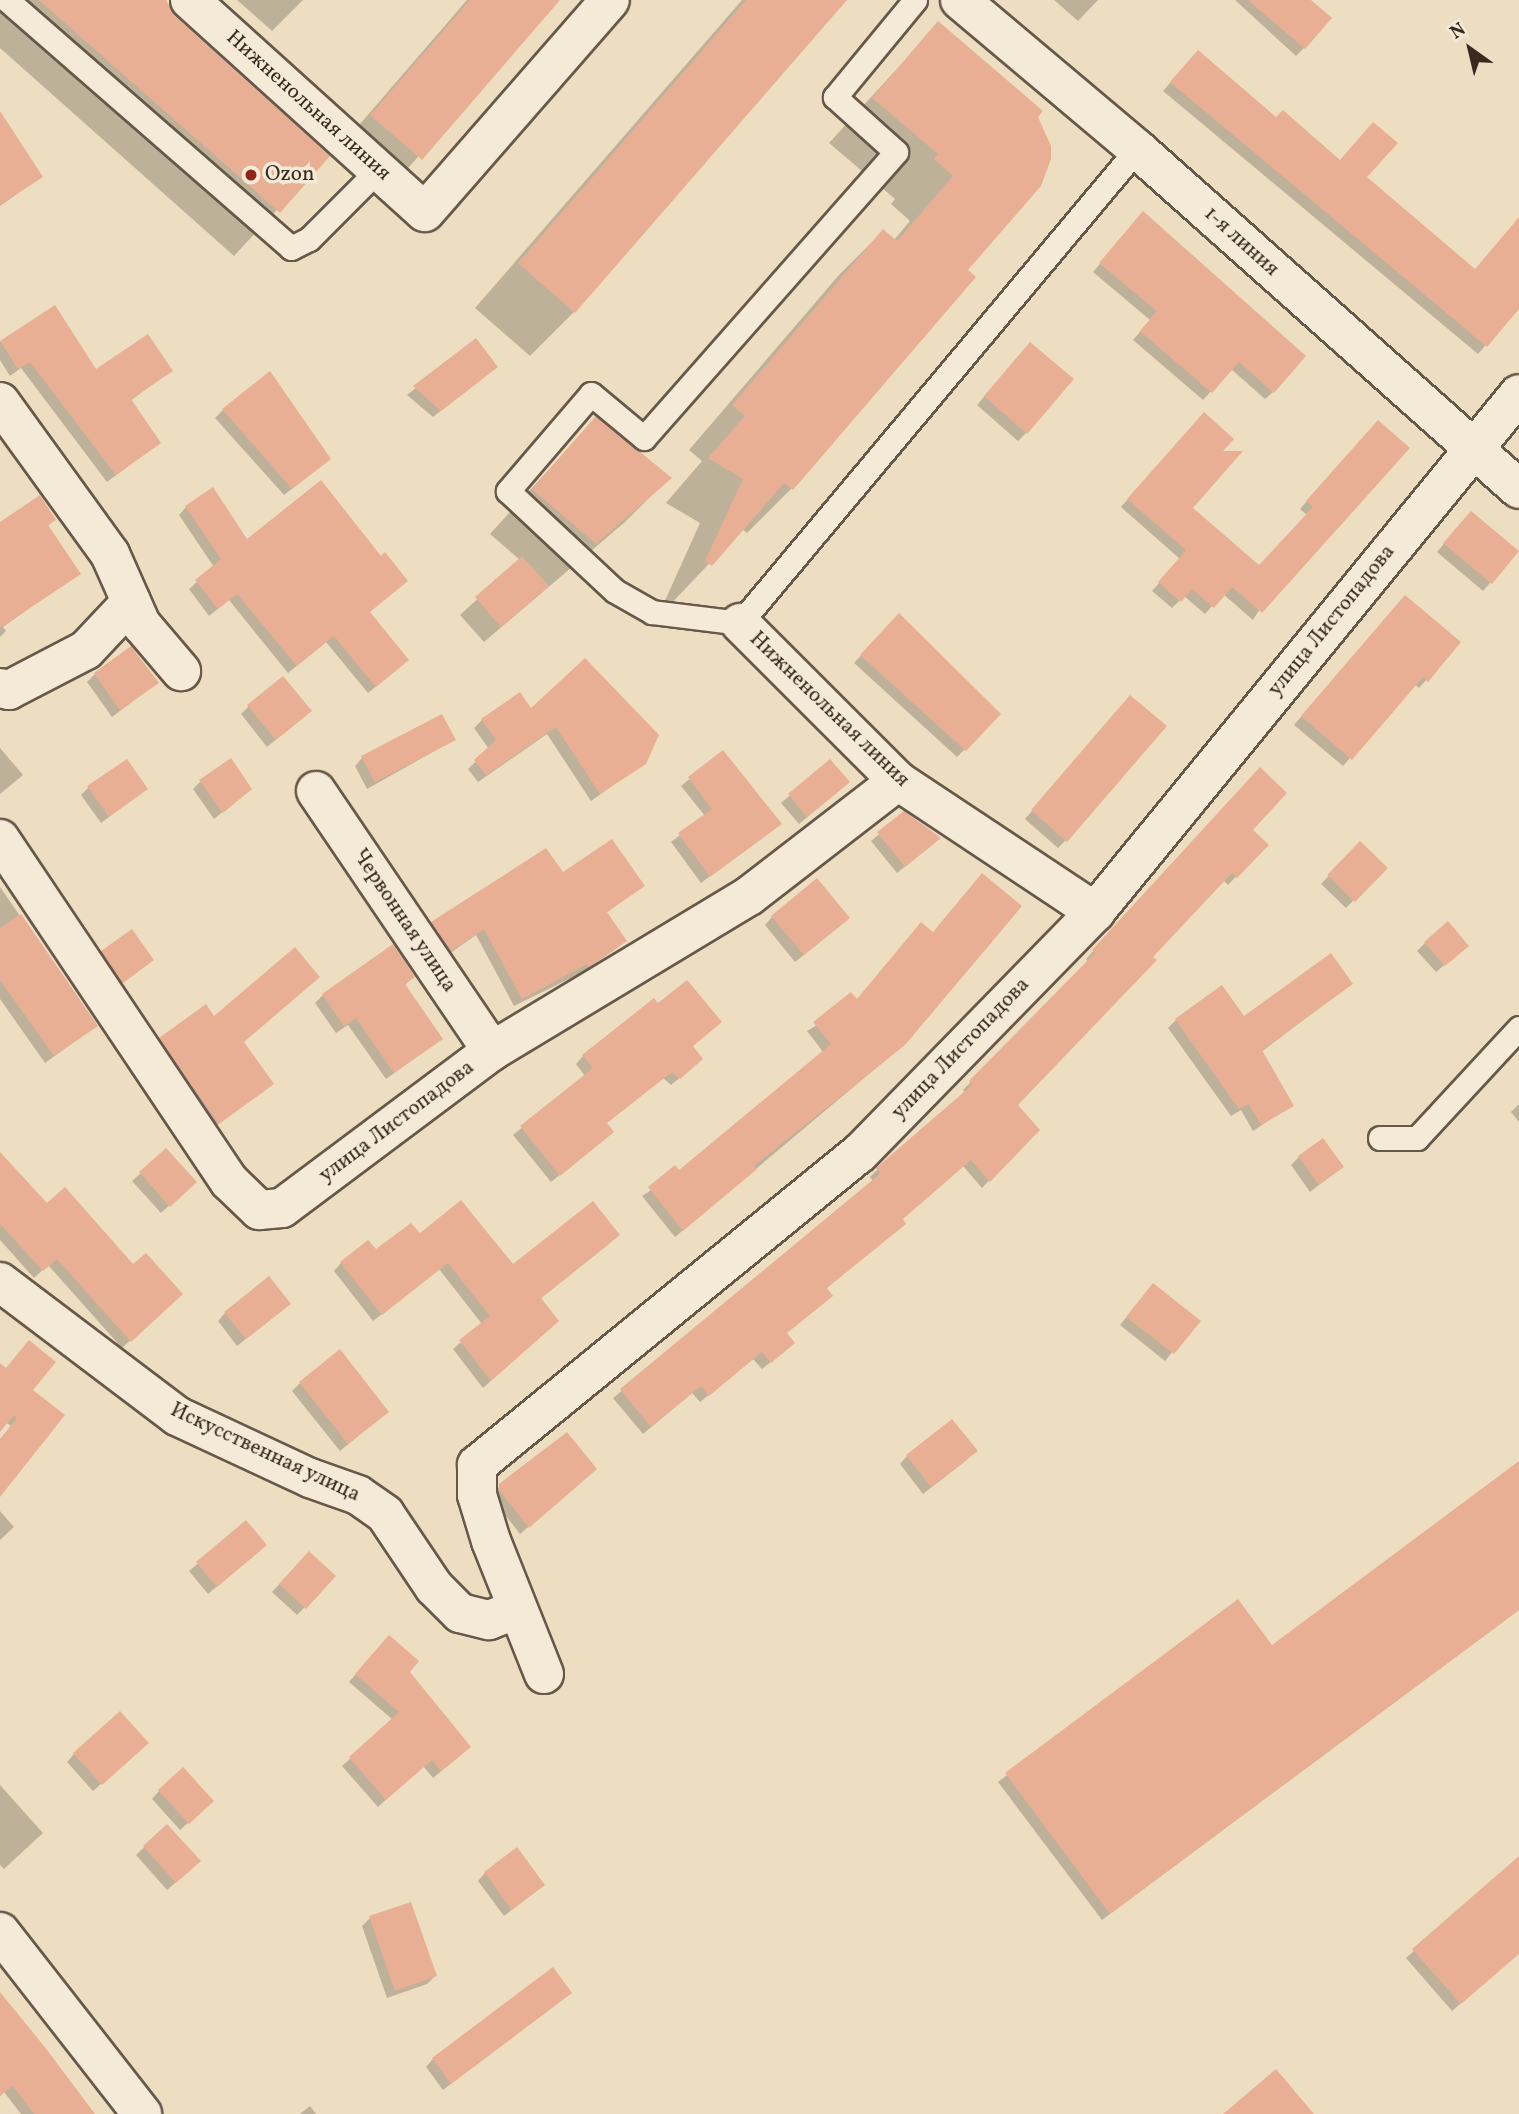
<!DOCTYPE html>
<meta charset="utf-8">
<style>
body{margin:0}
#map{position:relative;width:1519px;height:2114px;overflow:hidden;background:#eedec1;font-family:Vollkorn,serif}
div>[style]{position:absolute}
.shadow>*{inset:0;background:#0003}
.building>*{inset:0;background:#e9af94}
.roads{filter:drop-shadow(2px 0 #675849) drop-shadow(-2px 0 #675849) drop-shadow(0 2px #675849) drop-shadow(0 -2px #675849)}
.service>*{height:23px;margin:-11.5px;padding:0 11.5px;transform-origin:11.5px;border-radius:11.5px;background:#f4ead7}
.minor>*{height:38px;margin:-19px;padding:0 19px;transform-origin:19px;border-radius:19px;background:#f4ead7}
.dots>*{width:19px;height:19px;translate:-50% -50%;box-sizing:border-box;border:4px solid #f4ead7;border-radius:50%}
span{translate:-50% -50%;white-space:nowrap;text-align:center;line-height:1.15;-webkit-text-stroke:7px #f4ead7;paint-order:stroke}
.street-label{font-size:21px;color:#3a2b21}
.poi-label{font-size:21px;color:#3a2b21}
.left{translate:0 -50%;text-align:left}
.north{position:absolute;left:1435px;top:14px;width:70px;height:70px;-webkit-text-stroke:5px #f4ead7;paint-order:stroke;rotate:326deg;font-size:19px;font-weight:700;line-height:28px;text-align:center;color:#3a2b21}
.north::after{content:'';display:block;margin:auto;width:24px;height:32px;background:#3a2b21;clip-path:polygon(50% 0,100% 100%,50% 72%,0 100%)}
</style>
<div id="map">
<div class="shadow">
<div style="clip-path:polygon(0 0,163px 0,174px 17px,327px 156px,234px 256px,0 48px)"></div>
<div style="clip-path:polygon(237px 0,303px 0,272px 31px)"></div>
<div style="clip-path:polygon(467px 0,558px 0,384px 195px,335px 153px)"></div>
<div style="clip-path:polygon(742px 0,844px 0,574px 312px,530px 356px,475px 308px)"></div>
<div style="clip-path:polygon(1054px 0,1098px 0,1078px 21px)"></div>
<div style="clip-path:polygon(1235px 0,1308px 0,1304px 48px,1296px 56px)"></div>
<div style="clip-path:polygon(939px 23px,966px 270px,974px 278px,791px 489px,747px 533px,742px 529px,667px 608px,663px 605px,700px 523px,666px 503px,702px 461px,689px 450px,839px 275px,883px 231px,894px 240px,910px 221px,891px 204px,895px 199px,829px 143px)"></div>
<div style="clip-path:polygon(1190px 60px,1365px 178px,1474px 271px,1519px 222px,1519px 308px,1482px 326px,1485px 346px,1478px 354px,1163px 91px)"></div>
<div style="clip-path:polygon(0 136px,41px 177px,0 206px)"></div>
<div style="clip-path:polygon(1136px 221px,1273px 392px,1265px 399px,1231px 369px,1203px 400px,1133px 340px,1150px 320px,1093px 272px)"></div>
<div style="clip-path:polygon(54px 307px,95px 371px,171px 371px,130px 401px,159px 443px,107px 482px,21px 368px,10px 376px,0 360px,0 342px)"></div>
<div style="clip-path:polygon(475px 340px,488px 374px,433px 417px,407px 395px)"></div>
<div style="clip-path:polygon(1023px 352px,1026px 433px,1018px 441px,977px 405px)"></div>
<div style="clip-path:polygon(223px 410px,321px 466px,284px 495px,215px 418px)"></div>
<div style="clip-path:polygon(596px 418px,669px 478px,625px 522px,484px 642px,460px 615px,520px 560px,490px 534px)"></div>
<div style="clip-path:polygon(1196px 422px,1220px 453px,1190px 508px,1259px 567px,1307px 515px,1300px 509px,1370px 430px,1253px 620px,1223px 594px,1205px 614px,1184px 596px,1172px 608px,1152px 591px,1180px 559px,1121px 507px)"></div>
<div style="clip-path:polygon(186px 507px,247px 542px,381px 558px,368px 613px,399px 668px,368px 693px,326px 642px,288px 673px,229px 600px,209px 616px,189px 589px,214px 567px,179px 515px)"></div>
<div style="clip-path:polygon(54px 520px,47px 527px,79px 573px,3px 627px,6px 631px,0 637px,0 524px)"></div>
<div style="clip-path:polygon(1463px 521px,1516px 552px,1483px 591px,1437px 552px)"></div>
<div style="clip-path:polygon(1397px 605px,1459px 643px,1419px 688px,1414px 684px,1343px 766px,1294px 725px)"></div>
<div style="clip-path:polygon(899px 616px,999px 715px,957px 757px,854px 663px)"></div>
<div style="clip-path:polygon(95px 674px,157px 683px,112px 717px,87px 682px)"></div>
<div style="clip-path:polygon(1123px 705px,1066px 840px,1058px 848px,1025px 819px)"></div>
<div style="clip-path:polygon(249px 706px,302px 718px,267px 747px,241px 714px)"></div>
<div style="clip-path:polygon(531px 710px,644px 763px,591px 801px,547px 734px,478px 782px,468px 769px,489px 749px,474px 728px,482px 720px)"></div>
<div style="clip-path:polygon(454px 740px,367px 789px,355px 766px,362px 758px)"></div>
<div style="clip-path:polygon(0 748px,23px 775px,0 794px)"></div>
<div style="clip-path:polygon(723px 752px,779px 824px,701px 883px,671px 842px,705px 816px,681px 786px)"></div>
<div style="clip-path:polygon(830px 761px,840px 790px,799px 824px,781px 803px)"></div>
<div style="clip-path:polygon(1252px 777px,1250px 830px,1266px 845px,1228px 885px,1223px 880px,1016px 1105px,1037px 1130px,982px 1188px,963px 1166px,901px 1220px,825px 1289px,785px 1334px,785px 1351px,762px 1369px,753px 1359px,700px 1402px,692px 1393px,643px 1434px,613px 1398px,873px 1181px,870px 1177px,878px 1169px,966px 1093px,963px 1090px,1088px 962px,1086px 959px)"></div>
<div style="clip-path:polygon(201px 781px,242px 796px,214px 819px,193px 789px)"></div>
<div style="clip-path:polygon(89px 787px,146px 789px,101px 823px,81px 795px)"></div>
<div style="clip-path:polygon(904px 813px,931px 846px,897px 873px,871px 841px)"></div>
<div style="clip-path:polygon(1360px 843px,1385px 868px,1346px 908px,1321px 884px)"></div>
<div style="clip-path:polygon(562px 874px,643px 886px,606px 913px,625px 940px,617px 948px,581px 973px,514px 1006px,476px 935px,443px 958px,424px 931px,432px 923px)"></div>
<div style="clip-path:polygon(0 887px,96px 1026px,45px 1063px,0 999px)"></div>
<div style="clip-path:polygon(772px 917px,840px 926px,795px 962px,765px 925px)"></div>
<div style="clip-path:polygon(1425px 943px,1459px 953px,1436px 972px,1417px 951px)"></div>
<div style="clip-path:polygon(103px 953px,152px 960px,114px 989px,95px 960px)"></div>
<div style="clip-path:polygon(413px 977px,404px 986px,441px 1039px,386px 1079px,348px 1025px,336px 1033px,315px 1003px,323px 995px)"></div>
<div style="clip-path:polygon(1351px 984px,1261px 1052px,1292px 1105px,1253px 1131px,1241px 1110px,1231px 1116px,1168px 1028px,1176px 1020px,1243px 1019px)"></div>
<div style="clip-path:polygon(856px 1001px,895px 1052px,675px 1237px,642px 1196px,679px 1172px,824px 1053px,807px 1031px)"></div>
<div style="clip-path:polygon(214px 1019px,242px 1043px,264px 1091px,210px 1130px,153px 1047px,161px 1039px)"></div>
<div style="clip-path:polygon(691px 1046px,693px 1067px,671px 1085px,663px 1078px,605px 1124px,604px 1139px,551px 1182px,513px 1135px,585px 1076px,576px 1064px,583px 1056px)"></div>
<div style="clip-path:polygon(1519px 1104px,1519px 1122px,1511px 1112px)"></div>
<div style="clip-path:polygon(166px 1150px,187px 1189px,161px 1213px,132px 1181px)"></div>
<div style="clip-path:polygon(0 1155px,46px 1206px,133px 1267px,173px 1302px,122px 1348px,48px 1265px,34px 1278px,0 1240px)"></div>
<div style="clip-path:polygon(1299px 1157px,1342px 1167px,1310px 1192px,1291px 1165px)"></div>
<div style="clip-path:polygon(420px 1236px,512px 1267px,610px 1243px,540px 1299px,549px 1328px,483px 1388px,453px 1349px,482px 1324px,439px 1269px,373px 1321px,334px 1271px,341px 1263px)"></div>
<div style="clip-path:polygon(1153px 1285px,1198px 1321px,1165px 1361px,1120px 1325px)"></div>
<div style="clip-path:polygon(281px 1311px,237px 1346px,218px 1321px,225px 1313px)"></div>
<div style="clip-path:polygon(0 1377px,31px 1390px,0 1459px,0 1440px,11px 1426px,0 1418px)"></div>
<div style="clip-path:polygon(300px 1383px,379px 1419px,340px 1451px,292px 1391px)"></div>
<div style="clip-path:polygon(907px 1456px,968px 1459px,923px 1494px,900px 1464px)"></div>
<div style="clip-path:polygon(1519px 1463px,1519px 1610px,1102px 1920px,998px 1782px,1237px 1601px,1272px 1647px)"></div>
<div style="clip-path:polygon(587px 1476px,520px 1534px,492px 1498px,500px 1485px)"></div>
<div style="clip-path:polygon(0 1511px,14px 1527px,0 1540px)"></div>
<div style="clip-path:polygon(246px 1523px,257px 1553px,208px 1594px,189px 1571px)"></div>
<div style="clip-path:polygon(301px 1561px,305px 1607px,297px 1615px,272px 1592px)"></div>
<div style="clip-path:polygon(382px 1645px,407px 1672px,461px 1755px,433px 1778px,423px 1766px,378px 1807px,342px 1766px,393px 1720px,349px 1682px)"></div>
<div style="clip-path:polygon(139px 1751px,93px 1791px,67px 1762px,74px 1754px)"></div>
<div style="clip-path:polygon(0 1785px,43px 1833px,4px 1869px,0 1865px)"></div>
<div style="clip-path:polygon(159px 1791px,204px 1809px,180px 1830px,152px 1799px)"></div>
<div style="clip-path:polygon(167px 1826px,191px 1869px,167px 1890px,136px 1855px)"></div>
<div style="clip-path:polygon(1519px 1858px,1519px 1952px,1452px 2011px,1406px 1958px)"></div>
<div style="clip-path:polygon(485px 1873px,543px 1885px,504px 1916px,478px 1881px)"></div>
<div style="clip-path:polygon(370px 1918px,435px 1976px,427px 1984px,387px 1998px,362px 1926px)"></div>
<div style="clip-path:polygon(570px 1993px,443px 2090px,426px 2067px,433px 2059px)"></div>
<div style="clip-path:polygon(0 2027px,88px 2114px,21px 2114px,4px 2092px,0 2096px)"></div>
<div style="clip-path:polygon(310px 2106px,316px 2114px,300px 2114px)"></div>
</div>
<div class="building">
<div style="clip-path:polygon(39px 0,166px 0,175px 16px,330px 156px,280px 213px)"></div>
<div style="clip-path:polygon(470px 0,560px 0,422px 160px,370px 115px)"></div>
<div style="clip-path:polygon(746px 0,847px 0,575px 313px,518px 263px)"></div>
<div style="clip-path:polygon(1248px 0,1311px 0,1332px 18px,1305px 49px)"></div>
<div style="clip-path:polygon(938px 21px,1043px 111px,1038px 117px,1051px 146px,1051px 159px,1041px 186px,968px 270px,976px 277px,793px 490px,784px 483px,712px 566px,705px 561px,743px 479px,708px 458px,745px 416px,732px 405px,883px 229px,897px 241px,953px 176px,934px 159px,938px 154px,872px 98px)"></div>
<div style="clip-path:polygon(1198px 50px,1276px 117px,1283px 110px,1340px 160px,1373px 122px,1398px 143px,1367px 177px,1475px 269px,1519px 217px,1519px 309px,1487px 347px,1170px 82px)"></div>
<div style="clip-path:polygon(0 111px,43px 177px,0 205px)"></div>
<div style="clip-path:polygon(1143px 211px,1306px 356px,1274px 393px,1239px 362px,1212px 393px,1140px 331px,1157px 311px,1099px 263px)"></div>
<div style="clip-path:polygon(55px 305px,96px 369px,148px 334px,173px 371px,131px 399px,161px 443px,116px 475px,30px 362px,18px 369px,0 341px)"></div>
<div style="clip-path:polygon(476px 338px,498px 367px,441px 411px,413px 386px)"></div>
<div style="clip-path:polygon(1030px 342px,1074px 379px,1027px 434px,984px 396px)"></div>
<div style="clip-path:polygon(270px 371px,331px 459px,292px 489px,222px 409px)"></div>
<div style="clip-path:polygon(1204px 412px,1234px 439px,1223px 451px,1243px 451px,1193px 508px,1259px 565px,1313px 507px,1306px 501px,1378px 420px,1410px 448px,1262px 613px,1232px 587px,1214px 608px,1192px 589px,1181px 602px,1158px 582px,1186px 550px,1127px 499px)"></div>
<div style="clip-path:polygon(596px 416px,672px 478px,596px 544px,532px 489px)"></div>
<div style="clip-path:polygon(321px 480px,381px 556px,385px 552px,408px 581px,370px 612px,409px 660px,376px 687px,334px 636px,297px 666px,237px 594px,218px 609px,195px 580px,221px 559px,185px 506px,213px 487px,247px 539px)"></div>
<div style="clip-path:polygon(40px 495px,56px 520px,48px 525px,81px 574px,0 628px,0 522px)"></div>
<div style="clip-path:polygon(1471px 511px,1519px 551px,1492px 584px,1443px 543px)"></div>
<div style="clip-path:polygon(522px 556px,549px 586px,501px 627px,475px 597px)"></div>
<div style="clip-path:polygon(1405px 595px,1461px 642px,1428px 682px,1423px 677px,1352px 760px,1301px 716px)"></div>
<div style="clip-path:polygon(899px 613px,1001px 714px,966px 751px,860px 655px)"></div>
<div style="clip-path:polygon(131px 646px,159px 683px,120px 710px,94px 673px)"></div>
<div style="clip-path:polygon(585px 658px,659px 735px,646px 764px,600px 794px,556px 727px,486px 775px,474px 760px,496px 740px,481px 719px,520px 692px,531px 708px)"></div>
<div style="clip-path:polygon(283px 676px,312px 711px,276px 740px,247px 705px)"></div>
<div style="clip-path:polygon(1130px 695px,1167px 726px,1067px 842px,1031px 810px)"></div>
<div style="clip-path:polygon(442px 714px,456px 740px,375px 782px,361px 756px)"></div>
<div style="clip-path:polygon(723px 750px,782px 824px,710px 877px,678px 833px,712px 809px,688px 777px)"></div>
<div style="clip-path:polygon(231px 758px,252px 789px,223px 813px,199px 780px)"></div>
<div style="clip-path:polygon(127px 759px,148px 789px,109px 817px,87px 786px)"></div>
<div style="clip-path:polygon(830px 759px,850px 782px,807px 817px,788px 794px)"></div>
<div style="clip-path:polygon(1260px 767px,1287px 793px,1253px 830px,1269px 845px,1237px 878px,1232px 873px,1153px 957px,1157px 960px,1018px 1105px,1040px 1130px,990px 1182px,971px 1160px,903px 1219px,906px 1224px,827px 1288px,833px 1296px,787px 1333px,795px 1343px,771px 1363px,762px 1352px,709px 1396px,701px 1386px,651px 1427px,620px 1389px,881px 1173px,876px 1168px,972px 1085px,969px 1081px,1095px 953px,1092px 950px)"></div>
<div style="clip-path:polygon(904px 811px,941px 838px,905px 867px,877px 832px)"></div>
<div style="clip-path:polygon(612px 839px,645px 886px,607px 912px,627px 941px,589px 967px,587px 964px,522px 999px,484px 929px,451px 951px,431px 922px,546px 848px,563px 872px)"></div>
<div style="clip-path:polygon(1360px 841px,1388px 868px,1355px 902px,1327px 875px)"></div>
<div style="clip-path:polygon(982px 873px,1022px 906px,986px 949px,905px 1045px,754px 1166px,757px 1169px,683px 1231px,648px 1187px,675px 1165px,679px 1170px,831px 1044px,813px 1022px,851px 992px,857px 999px,921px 922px,933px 932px)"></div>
<div style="clip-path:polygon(817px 878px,850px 918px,804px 955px,771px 916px)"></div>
<div style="clip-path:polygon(21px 914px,98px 1026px,54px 1056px,0 980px,0 928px)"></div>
<div style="clip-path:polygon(1448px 921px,1469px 946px,1445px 966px,1424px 942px)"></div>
<div style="clip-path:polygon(132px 929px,154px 960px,123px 983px,101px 951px)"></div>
<div style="clip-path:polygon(393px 944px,415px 977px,405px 984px,443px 1039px,394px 1073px,356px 1018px,344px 1026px,322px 994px)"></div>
<div style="clip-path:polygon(295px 947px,320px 977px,244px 1042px,274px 1084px,219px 1124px,159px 1038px,206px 1004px,214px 1016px)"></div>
<div style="clip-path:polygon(1331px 953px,1353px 984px,1262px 1050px,1294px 1106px,1261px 1125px,1249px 1104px,1239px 1109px,1175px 1019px,1222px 985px,1244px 1016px)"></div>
<div style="clip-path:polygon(687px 980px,722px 1022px,693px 1046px,703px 1059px,680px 1079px,672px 1072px,607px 1123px,614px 1132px,560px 1176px,520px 1126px,593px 1068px,582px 1055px,654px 998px,658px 1003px)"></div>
<div style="clip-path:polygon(1323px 1138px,1344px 1167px,1319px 1185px,1298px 1156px)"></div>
<div style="clip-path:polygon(166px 1148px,197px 1182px,170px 1207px,139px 1172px)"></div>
<div style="clip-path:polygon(0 1152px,47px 1203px,65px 1187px,133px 1264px,146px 1253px,183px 1294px,131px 1342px,57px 1259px,43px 1271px,0 1224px)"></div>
<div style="clip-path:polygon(461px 1200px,513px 1264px,593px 1201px,620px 1235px,541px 1298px,559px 1321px,491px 1381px,459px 1340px,490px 1316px,448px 1263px,382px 1315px,340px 1262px,368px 1240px,376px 1249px,411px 1223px,420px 1233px)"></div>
<div style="clip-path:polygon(269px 1276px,291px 1304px,246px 1339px,224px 1312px)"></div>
<div style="clip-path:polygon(1153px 1283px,1201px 1321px,1174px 1354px,1126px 1317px)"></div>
<div style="clip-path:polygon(29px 1340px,56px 1362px,33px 1390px,65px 1415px,0 1497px,0 1439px,17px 1418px,14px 1415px,0 1432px,0 1363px,6px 1368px)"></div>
<div style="clip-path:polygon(340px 1349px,389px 1412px,348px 1444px,299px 1382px)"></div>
<div style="clip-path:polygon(952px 1419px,978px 1451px,931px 1487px,906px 1455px)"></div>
<div style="clip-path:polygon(567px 1432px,597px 1469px,529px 1528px,499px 1490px,499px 1484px)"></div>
<div style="clip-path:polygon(1519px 1461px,1519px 1610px,1110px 1914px,1005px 1773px,1238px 1599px,1272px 1645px)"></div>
<div style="clip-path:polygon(246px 1520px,267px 1545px,217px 1587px,196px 1562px)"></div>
<div style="clip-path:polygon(309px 1551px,336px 1576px,306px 1609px,279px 1584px)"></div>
<div style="clip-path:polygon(389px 1635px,419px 1661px,410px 1672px,471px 1747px,441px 1771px,432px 1760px,386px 1800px,349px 1757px,399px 1712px,355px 1674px)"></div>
<div style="clip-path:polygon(120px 1711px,149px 1743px,102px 1785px,73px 1753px)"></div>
<div style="clip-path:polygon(183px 1767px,214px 1801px,189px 1824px,158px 1790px)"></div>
<div style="clip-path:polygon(167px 1824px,201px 1861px,176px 1883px,143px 1846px)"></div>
<div style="clip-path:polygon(517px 1847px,545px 1885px,512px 1910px,484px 1872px)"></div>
<div style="clip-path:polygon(1519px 1856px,1519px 1954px,1461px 2004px,1412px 1949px)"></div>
<div style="clip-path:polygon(411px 1902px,437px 1976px,395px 1991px,369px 1916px)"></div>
<div style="clip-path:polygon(553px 1967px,572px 1993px,451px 2084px,432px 2058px)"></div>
<div style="clip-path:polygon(0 1992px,44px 2046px,95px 2114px,34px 2114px,13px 2086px,0 2096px)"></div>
<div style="clip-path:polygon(1276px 2069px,1314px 2114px,1223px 2114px)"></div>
</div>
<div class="roads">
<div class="service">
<div style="left:7px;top:0;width:377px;rotate:41.1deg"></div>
<div style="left:291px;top:248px;width:20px;rotate:-27deg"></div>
<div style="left:309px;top:239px;width:98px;rotate:-45deg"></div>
<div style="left:915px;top:0;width:126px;rotate:129.5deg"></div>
<div style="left:835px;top:97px;width:82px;rotate:42deg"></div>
<div style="left:896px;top:152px;width:381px;rotate:131.4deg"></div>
<div style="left:644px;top:438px;width:69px;rotate:-140.3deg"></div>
<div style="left:591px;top:394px;width:128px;rotate:130.6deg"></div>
<div style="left:508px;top:491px;width:146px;rotate:43.1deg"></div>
<div style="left:615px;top:591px;width:43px;rotate:29.6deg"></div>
<div style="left:652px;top:612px;width:89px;rotate:7.1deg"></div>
<div style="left:740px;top:623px;width:618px;rotate:-50.05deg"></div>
<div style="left:1380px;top:1138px;width:37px"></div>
<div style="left:1417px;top:1138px;width:150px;rotate:-47.2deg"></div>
</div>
<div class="minor">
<div style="left:190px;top:0;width:316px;rotate:42.1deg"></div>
<div style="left:425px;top:212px;width:281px;rotate:-48.9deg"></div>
<div style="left:960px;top:0;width:231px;rotate:40.1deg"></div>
<div style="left:1137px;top:149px;width:511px;rotate:41.67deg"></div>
<div style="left:0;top:402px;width:188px;rotate:54.1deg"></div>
<div style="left:110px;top:554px;width:77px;rotate:66.1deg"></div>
<div style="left:141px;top:624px;width:62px;rotate:49.6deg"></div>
<div style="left:740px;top:623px;width:223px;rotate:45deg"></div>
<div style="left:898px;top:781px;width:237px;rotate:33.6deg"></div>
<div style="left:0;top:688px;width:9px;rotate:13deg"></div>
<div style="left:9px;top:690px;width:87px;rotate:-27.5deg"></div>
<div style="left:86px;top:650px;width:66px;rotate:-46.8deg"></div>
<div style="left:316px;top:791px;width:314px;rotate:55.9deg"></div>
<div style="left:0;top:839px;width:412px;rotate:56.2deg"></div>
<div style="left:229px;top:1181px;width:42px;rotate:44deg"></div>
<div style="left:259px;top:1210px;width:23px;rotate:-5deg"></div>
<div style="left:282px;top:1208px;width:262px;rotate:-36.8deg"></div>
<div style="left:492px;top:1051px;width:300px;rotate:-31.1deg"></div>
<div style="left:749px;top:896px;width:188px;rotate:-37.7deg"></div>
<div style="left:0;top:1282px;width:222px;rotate:37.1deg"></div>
<div style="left:177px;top:1416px;width:147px;rotate:25deg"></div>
<div style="left:310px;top:1478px;width:51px;rotate:19.5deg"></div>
<div style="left:358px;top:1495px;width:33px;rotate:35deg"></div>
<div style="left:385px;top:1514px;width:88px;rotate:56.1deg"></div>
<div style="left:434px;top:1587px;width:37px;rotate:45deg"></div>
<div style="left:460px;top:1613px;width:30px;rotate:14deg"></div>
<div style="left:489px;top:1620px;width:28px;rotate:-21deg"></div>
<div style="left:544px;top:1674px;width:143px;rotate:-111.7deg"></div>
<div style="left:491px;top:1541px;width:48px;rotate:-106.9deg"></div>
<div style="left:477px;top:1495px;width:30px;rotate:-90deg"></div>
<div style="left:477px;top:1465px;width:493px;rotate:-39.2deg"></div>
<div style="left:859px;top:1154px;width:338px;rotate:-45.7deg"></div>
<div style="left:1095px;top:912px;width:669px;rotate:-50.7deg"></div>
<div style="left:0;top:1932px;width:231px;rotate:52deg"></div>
</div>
</div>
<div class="dots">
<div style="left:251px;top:175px;background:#8f2418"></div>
</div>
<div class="street-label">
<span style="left:308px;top:106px;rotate:42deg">Нижненольная линия</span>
<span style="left:1241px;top:242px;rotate:42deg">1-я линия</span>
<span style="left:1332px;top:621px;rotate:-51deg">улица Листопадова</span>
<span style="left:829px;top:710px;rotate:44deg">Нижненольная линия</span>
<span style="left:404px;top:921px;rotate:56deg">Червонная улица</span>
<span style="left:961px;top:1049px;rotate:-46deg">улица Листопадова</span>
<span style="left:397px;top:1122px;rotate:-37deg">улица Листопадова</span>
<span style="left:265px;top:1453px;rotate:25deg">Искусственная улица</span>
</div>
<div class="poi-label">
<span class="left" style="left:265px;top:175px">Ozon</span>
</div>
<div class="north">N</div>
</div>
